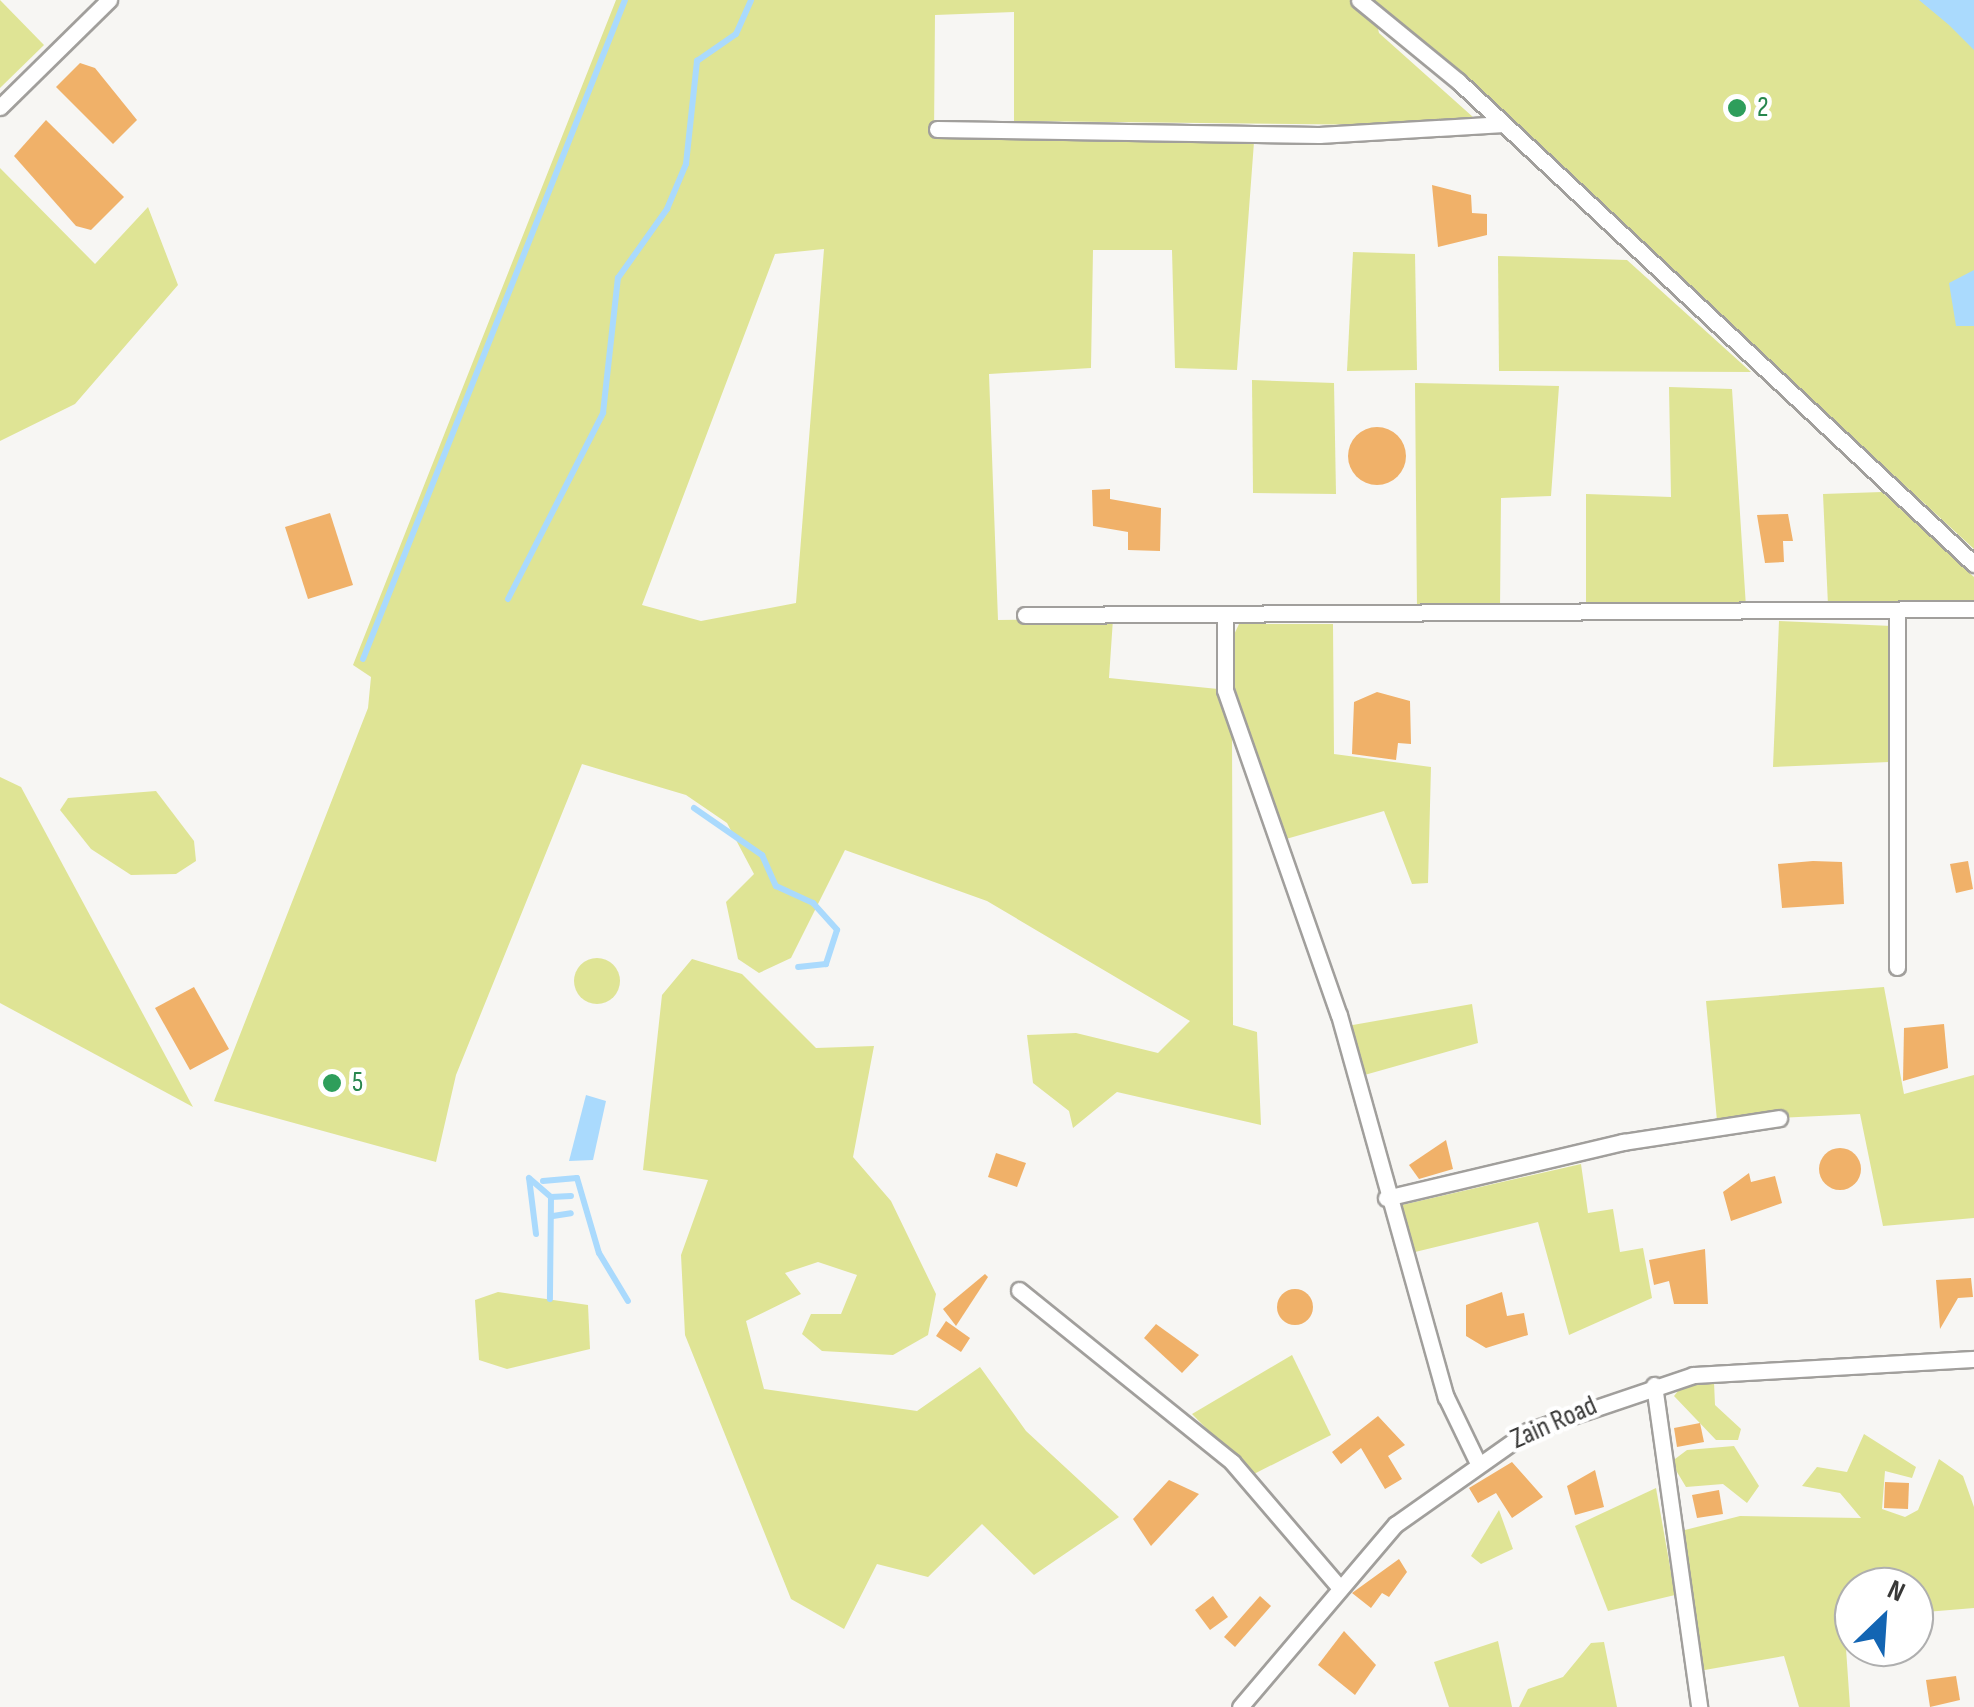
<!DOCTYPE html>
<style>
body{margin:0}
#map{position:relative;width:1974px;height:1707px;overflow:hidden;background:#f7f6f3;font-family:"Sofia Sans Condensed",sans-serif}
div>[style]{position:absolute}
.green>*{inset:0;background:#dfe495}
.round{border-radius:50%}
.water>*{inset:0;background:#aadafd}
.stream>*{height:6px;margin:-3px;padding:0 3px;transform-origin:3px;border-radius:3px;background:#aadafd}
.building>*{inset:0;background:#f0b169}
.roads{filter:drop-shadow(2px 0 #a19f9c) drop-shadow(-2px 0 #a19f9c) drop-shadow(0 2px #a19f9c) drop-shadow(0 -2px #a19f9c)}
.minor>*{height:15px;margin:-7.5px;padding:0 7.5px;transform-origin:7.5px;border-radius:7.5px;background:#fff}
.dots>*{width:28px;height:28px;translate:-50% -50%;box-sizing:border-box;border:5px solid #fff;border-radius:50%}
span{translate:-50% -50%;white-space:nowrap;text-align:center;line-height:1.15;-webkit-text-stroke:9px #fff;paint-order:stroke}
.leisure-label{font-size:28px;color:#27864d}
.left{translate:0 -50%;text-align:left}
.street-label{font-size:28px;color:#383837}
.north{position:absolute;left:1834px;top:1567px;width:100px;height:100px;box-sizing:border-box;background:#fff;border:2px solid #afafaf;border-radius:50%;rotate:25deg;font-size:28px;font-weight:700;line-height:40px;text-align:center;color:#383837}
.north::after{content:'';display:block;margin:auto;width:35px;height:45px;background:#1365b3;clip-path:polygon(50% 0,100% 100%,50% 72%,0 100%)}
</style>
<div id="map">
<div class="green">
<div style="clip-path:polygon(0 0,44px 45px,0 88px)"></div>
<div style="clip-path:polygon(evenodd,616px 0,1974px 0,1974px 549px,1496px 110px,1375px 16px,1379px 33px,1483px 126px,1014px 121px,1014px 12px,935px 15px,934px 136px,1254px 142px,1237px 370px,1175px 368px,1172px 250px,1093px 250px,1091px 368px,989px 374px,998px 620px,1113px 619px,1109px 678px,1218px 689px,1232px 731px,1233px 1025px,1257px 1032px,1261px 1125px,1117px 1092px,1073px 1128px,1069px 1111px,1033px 1083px,1027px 1035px,1076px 1033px,1158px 1053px,1190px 1021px,987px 901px,845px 850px,791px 958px,759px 973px,738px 959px,726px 902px,754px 874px,727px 823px,686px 795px,582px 764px,456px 1075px,436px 1162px,214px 1101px,368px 708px,371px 677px,353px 665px,616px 0,824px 249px,796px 603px,701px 621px,642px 605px,775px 254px,824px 249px)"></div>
<div style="clip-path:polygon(0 168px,95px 264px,148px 207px,178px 285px,75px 404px,0 441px)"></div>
<div style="clip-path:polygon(1353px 252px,1415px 254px,1417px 370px,1347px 371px)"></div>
<div style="clip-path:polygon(1498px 256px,1627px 260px,1751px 372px,1499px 371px)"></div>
<div style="clip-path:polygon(1252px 380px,1334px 383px,1336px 494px,1253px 493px)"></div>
<div style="clip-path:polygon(1415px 383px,1559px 386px,1551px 496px,1501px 498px,1500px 611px,1417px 609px)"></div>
<div style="clip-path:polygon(1669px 387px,1732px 389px,1746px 607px,1586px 608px,1586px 494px,1671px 497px)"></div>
<div style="clip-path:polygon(1882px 492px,1974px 577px,1974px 606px,1828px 605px,1823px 494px)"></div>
<div style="clip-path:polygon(1779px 621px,1892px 626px,1889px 762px,1773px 767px)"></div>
<div style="clip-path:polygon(1239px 624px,1333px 624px,1334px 754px,1431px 767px,1428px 883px,1412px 884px,1384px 811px,1286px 839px,1224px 656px)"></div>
<div style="clip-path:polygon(0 777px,21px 787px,193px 1107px,0 1003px)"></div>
<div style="clip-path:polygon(156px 791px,194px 841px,196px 861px,176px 874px,131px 875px,91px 849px,60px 810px,68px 798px)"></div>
<div class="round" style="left:574px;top:958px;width:46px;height:46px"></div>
<div style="clip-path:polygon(692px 959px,742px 974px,816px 1048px,874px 1046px,853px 1157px,891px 1201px,936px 1294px,928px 1335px,893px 1355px,822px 1351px,802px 1334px,811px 1314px,841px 1314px,857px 1275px,818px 1262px,785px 1273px,801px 1294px,746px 1321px,764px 1389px,917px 1411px,980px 1367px,1026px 1431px,1119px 1517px,1034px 1575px,982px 1524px,928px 1577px,877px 1564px,844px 1629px,791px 1599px,685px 1335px,681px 1255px,708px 1180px,643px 1170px,662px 995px)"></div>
<div style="clip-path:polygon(1884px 987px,1904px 1094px,1974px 1075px,1974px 1218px,1883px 1226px,1860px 1114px,1717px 1121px,1706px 1001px)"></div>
<div style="clip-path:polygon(1472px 1004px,1478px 1043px,1361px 1076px,1347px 1026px)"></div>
<div style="clip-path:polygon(1581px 1164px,1588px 1213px,1613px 1209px,1620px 1252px,1643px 1248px,1652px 1298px,1569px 1335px,1538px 1222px,1411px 1253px,1393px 1207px)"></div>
<div style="clip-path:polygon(498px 1292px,588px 1305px,590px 1349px,507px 1369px,479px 1360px,475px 1300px)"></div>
<div style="clip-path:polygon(1292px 1355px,1331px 1435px,1252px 1475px,1192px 1414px)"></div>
<div style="clip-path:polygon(1685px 1382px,1714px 1382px,1715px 1405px,1741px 1429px,1738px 1440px,1716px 1440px,1674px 1396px)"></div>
<div style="clip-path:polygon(1864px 1434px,1916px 1467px,1912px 1478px,1885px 1471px,1882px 1509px,1905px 1517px,1918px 1510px,1939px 1459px,1963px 1476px,1974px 1507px,1974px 1608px,1914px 1613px,1914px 1587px,1854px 1587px,1854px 1618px,1844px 1619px,1850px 1707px,1799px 1707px,1784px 1656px,1699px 1671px,1681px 1531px,1740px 1516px,1861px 1518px,1840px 1493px,1802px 1486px,1817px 1467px,1847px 1472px)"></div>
<div style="clip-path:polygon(1734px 1446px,1759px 1486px,1747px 1503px,1723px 1484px,1686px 1487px,1671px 1462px,1687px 1450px)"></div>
<div style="clip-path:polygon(1656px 1488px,1675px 1595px,1608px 1611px,1575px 1526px)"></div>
<div style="clip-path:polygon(1499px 1510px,1513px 1549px,1481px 1564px,1471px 1556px)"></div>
<div style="clip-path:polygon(1498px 1641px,1512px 1707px,1449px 1707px,1434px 1662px)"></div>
<div style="clip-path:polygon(1604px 1642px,1617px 1707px,1519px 1707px,1528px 1689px,1563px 1677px,1591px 1643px)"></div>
</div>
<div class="water">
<div style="clip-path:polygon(1919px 0,1974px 0,1974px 50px,1949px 25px)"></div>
<div style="clip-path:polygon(1974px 270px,1974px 326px,1956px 326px,1949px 283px)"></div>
<div style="clip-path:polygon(586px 1095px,606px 1101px,593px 1160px,569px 1161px)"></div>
</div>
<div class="stream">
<div style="left:508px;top:599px;width:209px;rotate:-62.9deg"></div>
<div style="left:603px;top:413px;width:136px;rotate:-83.7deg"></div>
<div style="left:618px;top:278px;width:85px;rotate:-54.6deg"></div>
<div style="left:667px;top:209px;width:49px;rotate:-67.1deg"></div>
<div style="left:686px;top:164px;width:104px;rotate:-83.9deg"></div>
<div style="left:697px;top:61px;width:47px;rotate:-34.7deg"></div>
<div style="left:736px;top:34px;width:37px;rotate:-66deg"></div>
<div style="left:363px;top:659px;width:709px;rotate:-68.32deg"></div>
<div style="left:694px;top:808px;width:83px;rotate:34.7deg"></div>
<div style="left:762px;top:855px;width:34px;rotate:66deg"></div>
<div style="left:776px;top:886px;width:41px;rotate:24.7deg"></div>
<div style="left:813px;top:903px;width:36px;rotate:48deg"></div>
<div style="left:837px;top:930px;width:36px;rotate:108deg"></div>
<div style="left:826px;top:964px;width:28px;rotate:174deg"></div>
<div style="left:543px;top:1181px;width:34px;rotate:-5deg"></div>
<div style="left:577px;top:1178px;width:78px;rotate:73.7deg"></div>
<div style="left:599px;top:1253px;width:56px;rotate:58.9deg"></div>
<div style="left:551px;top:1197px;width:20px;rotate:-3deg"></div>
<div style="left:553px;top:1216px;width:18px;rotate:-9deg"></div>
<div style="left:536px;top:1234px;width:56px;rotate:-97.1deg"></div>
<div style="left:529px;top:1178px;width:29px;rotate:41deg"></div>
<div style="left:551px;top:1197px;width:102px;rotate:90.6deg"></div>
</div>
<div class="building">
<div style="clip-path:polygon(80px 63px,95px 68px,137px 120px,113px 144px,56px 87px)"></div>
<div style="clip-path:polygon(46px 120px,124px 197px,91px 230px,76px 226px,14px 156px)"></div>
<div style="clip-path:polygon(1432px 185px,1471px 195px,1472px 213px,1487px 214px,1487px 235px,1438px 247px)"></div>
<div class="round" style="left:1348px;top:427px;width:58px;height:58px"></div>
<div style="clip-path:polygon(1110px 489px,1110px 499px,1161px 508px,1160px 551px,1128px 550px,1128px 532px,1093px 526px,1092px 490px)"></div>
<div style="clip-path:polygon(330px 513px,353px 585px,308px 599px,285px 527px)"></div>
<div style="clip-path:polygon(1788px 514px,1793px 541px,1783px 541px,1784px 562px,1765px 563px,1757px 515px)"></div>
<div style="clip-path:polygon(1377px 692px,1410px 701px,1411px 744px,1398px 743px,1396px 760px,1352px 754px,1354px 702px)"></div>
<div style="clip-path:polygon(1813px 861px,1842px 862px,1844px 904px,1782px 908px,1778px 864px)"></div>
<div style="clip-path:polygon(1968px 861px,1973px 889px,1956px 893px,1950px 864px)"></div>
<div style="clip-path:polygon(194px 987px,229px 1049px,190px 1070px,155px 1008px)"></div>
<div style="clip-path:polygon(1944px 1024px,1948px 1068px,1903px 1081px,1904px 1028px)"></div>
<div style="clip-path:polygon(1446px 1140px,1453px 1169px,1419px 1179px,1409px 1165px)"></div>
<div class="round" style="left:1819px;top:1148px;width:42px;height:42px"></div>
<div style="clip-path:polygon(996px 1153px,1026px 1163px,1017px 1187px,988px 1177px)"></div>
<div style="clip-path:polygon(1749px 1173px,1751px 1182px,1775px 1176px,1782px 1203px,1731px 1221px,1723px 1192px)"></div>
<div style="clip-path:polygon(1705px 1249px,1708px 1304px,1674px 1304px,1669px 1281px,1654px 1285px,1649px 1260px)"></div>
<div style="clip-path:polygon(985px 1274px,988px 1277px,956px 1326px,943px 1309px)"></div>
<div style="clip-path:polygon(1971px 1278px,1973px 1297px,1958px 1298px,1940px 1329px,1936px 1280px)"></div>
<div class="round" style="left:1277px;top:1289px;width:36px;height:36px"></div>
<div style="clip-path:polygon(1502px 1292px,1507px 1316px,1524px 1313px,1528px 1335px,1486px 1348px,1466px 1336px,1466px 1305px)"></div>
<div style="clip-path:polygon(946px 1321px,970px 1338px,961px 1352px,936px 1336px)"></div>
<div style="clip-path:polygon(1156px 1324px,1199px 1355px,1182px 1373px,1144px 1338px)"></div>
<div style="clip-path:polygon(1378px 1416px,1405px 1445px,1388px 1456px,1402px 1479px,1385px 1489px,1361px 1448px,1341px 1464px,1332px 1452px)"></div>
<div style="clip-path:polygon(1700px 1423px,1704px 1442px,1677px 1447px,1674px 1428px)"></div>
<div style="clip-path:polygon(1512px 1462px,1543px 1497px,1512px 1518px,1496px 1493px,1478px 1503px,1469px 1488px)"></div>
<div style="clip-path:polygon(1595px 1470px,1604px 1507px,1575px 1515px,1567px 1486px)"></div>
<div style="clip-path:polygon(1169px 1480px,1199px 1494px,1151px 1546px,1133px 1519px)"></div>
<div style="clip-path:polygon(1885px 1482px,1909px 1483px,1908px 1509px,1884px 1508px)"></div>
<div style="clip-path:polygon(1719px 1490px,1723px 1514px,1697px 1518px,1692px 1495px)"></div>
<div style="clip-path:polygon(1399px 1559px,1407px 1572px,1389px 1597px,1382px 1593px,1371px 1608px,1352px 1593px)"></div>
<div style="clip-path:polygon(1213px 1596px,1228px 1617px,1210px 1630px,1195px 1610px)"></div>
<div style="clip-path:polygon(1260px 1596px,1271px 1606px,1235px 1647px,1224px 1637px)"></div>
<div style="clip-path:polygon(1344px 1631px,1376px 1665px,1355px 1695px,1318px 1665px)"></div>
<div style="clip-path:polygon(1956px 1676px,1960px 1700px,1930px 1707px,1926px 1680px)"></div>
</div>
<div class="roads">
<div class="minor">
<div style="left:1359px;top:0;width:128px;rotate:39.3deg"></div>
<div style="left:1458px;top:81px;width:707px;rotate:43.11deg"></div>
<div style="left:0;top:107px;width:153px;rotate:-44.5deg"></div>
<div style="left:937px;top:129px;width:382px;rotate:0.9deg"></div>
<div style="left:1319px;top:135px;width:185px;rotate:-3.4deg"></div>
<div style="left:1025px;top:615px;width:949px;rotate:-0.36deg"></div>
<div style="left:1225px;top:616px;width:74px;rotate:90deg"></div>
<div style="left:1225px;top:690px;width:344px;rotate:70.7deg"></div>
<div style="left:1339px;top:1015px;width:397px;rotate:74.4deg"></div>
<div style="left:1446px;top:1397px;width:71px;rotate:64.2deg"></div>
<div style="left:1897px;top:967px;width:355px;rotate:-90deg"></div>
<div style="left:1386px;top:1198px;width:244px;rotate:-13.3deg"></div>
<div style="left:1623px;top:1142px;width:158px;rotate:-8.7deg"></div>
<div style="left:1019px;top:1290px;width:274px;rotate:38.9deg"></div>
<div style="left:1232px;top:1462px;width:165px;rotate:49.4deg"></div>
<div style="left:1654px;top:1385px;width:325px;rotate:82deg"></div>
<div style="left:1240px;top:1707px;width:240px;rotate:-49.6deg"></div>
<div style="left:1396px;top:1524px;width:161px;rotate:-35.2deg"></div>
<div style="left:1528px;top:1431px;width:174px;rotate:-18.7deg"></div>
<div style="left:1693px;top:1375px;width:281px;rotate:-3.3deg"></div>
</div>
</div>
<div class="dots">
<div style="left:1737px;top:108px;background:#2e9e5b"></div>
<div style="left:332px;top:1083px;background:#2e9e5b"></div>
</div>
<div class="leisure-label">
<span class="left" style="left:1757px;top:108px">2</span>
<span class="left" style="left:352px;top:1083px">5</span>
</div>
<div class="street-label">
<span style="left:1554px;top:1423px;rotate:-24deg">Zain Road</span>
</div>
<div class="north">N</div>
</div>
